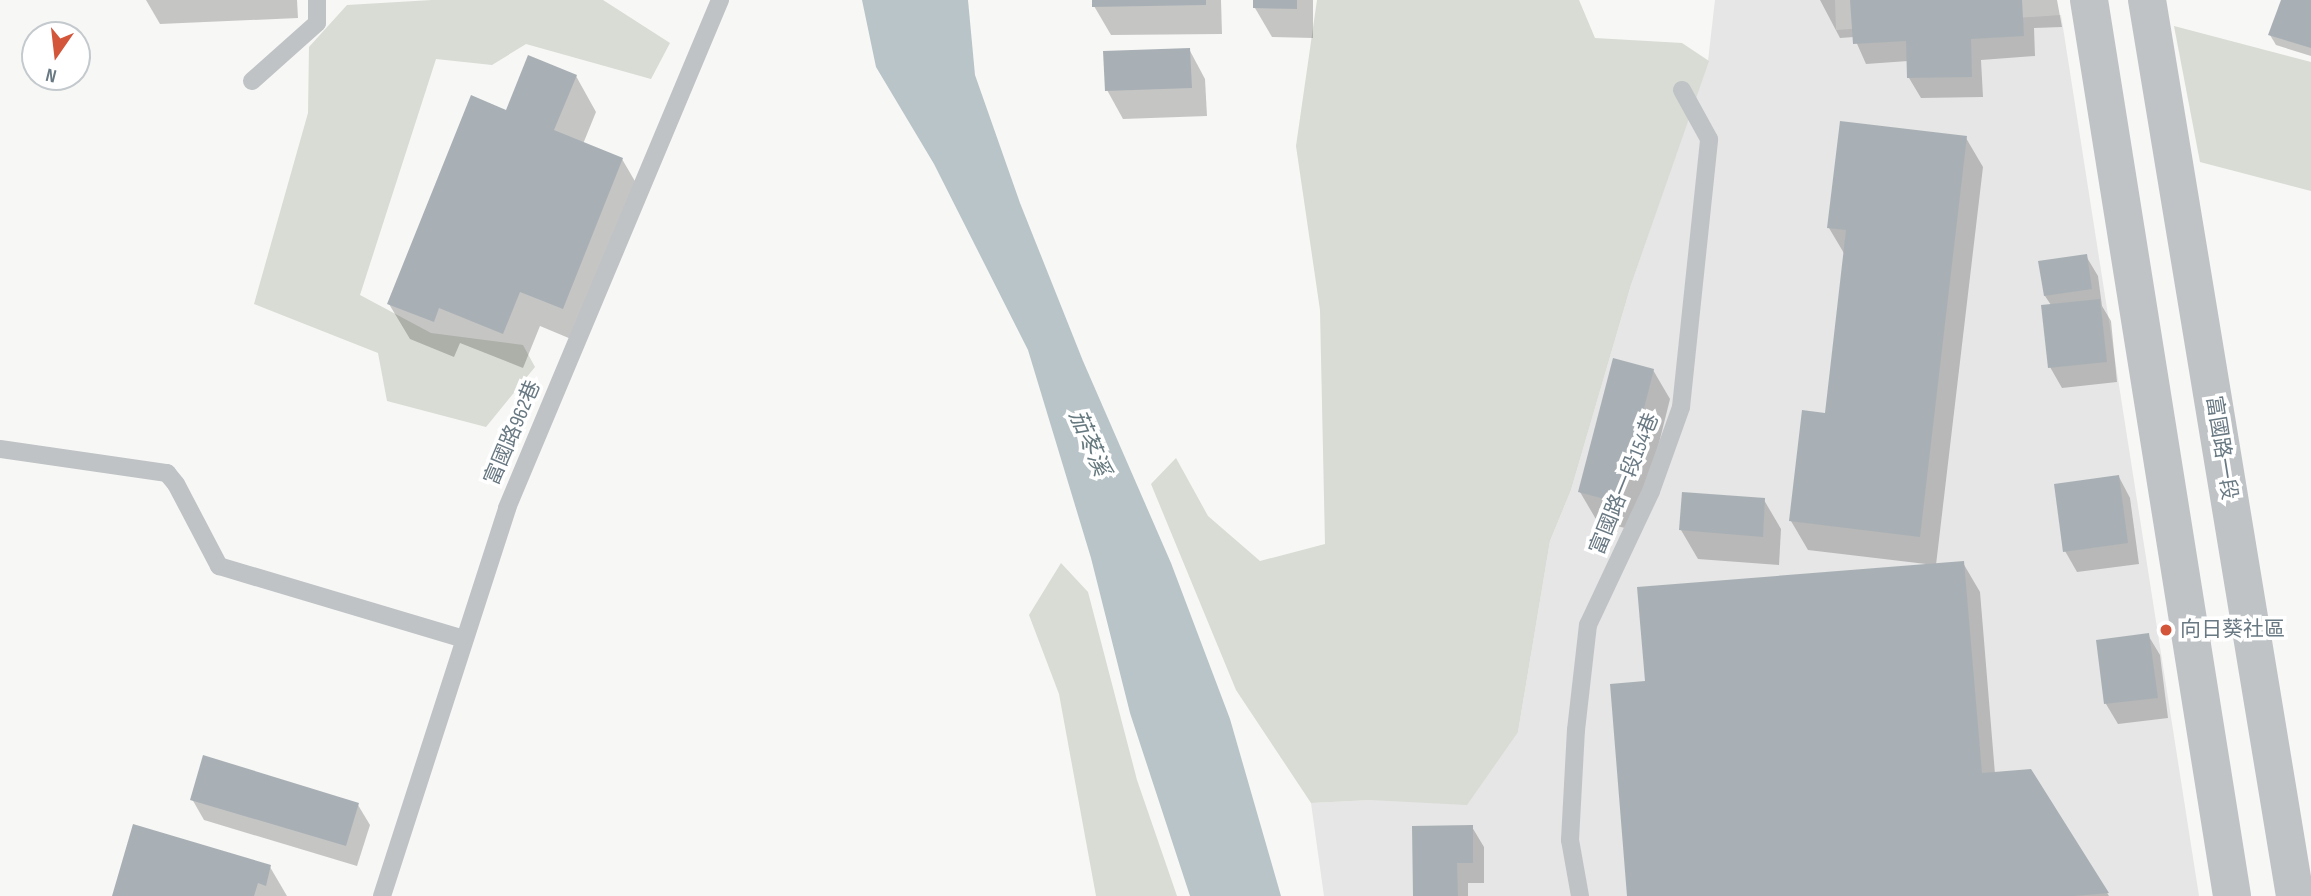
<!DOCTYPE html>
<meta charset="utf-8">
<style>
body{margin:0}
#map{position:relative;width:2311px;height:896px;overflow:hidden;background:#f7f7f5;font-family:"Sofia Sans Condensed","Noto Sans TC",sans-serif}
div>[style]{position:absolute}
.built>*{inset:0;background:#e5e6e5}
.green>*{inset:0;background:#d8dcd4}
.water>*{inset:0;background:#b9c4c8}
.shadow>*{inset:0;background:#0003}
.building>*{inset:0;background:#a9b0b5}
.service>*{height:18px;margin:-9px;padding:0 9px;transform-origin:9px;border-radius:9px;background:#bfc3c6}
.tertiary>*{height:38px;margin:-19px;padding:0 19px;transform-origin:19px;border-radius:19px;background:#bfc3c6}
.dots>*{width:19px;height:19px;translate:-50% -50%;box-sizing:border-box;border:4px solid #fff;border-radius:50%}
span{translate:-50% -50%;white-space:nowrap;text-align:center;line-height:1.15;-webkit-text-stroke:7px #fff;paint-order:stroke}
.street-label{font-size:21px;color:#697983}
.poi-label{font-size:21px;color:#697983}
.left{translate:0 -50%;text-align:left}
.water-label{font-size:23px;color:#65797f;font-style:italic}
.north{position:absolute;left:21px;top:21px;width:70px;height:70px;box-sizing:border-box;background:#fff;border:2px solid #c3c9cd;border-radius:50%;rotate:194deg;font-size:19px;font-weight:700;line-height:28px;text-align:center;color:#697983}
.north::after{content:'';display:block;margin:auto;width:24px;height:32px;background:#d3553a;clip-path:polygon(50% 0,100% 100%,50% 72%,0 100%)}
</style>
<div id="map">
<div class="built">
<div style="clip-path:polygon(1715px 0,1835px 0,1836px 30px,2061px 15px,2199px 896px,1324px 896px,1311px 803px,1371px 800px,1518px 732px,1550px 541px,1571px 490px,1631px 285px,1708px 61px)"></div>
</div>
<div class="green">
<div style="clip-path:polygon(432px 0,603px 0,670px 43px,651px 79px,526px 44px,492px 65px,436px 59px,360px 295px,431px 333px,523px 345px,535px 367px,486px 427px,387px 401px,378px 353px,254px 304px,308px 113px,309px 47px,347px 5px)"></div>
<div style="clip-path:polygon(1317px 0,1579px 0,1595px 38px,1682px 43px,1709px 61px,1631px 285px,1571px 490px,1550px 541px,1518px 732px,1467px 805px,1371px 800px,1311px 803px,1236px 690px,1151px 484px,1176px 458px,1208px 516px,1260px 561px,1325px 544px,1320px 310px,1296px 146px)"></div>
<div style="clip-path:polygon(2174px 26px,2311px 62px,2311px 191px,2200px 162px)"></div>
<div style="clip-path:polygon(1061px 563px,1088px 592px,1137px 780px,1177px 896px,1096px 896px,1059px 694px,1029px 615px)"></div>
</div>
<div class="water">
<div style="clip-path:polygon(862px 0,968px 0,975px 75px,1020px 203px,1083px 361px,1171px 563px,1230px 719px,1281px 896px,1190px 896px,1130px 713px,1091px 558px,1028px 350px,934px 164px,876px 67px)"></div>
</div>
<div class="shadow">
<div style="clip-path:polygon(146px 0,297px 0,298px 18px,160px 24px)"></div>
<div style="clip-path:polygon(1094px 0,1221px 0,1222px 34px,1111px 35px,1094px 6px)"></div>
<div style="clip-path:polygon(1255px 0,1313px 0,1313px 38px,1272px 37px,1255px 8px)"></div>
<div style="clip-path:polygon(1820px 0,2057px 0,2062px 27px,2034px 28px,2035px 56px,1981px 60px,1983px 97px,1921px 98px,1909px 78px,1908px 61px,1866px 64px,1854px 37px,1840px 38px)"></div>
<div style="clip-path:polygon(2283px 0,2311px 0,2311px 56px,2276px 45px,2270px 35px)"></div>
<div style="clip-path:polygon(1189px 49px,1205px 79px,1207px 116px,1123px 119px,1107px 90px)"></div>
<div style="clip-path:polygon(576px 76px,596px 112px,583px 144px,622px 159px,643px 195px,583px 344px,540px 326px,523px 368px,460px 343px,454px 357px,410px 339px,389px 304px,507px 112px)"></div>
<div style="clip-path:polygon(1966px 138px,1983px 167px,1936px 565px,1963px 563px,1980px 592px,1995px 774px,2031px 771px,2109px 896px,1629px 896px,1647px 683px,1926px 564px,1808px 550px,1791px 521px,1827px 415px,1845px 255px,1829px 228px)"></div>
<div style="clip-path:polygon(2086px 256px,2098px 276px,2102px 306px,2111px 321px,2117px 382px,2062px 388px,2050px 367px,2051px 305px,2045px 296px,2040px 262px)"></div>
<div style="clip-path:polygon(1653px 370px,1670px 399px,1637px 531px,1597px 521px,1580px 492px)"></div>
<div style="clip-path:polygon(2119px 477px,2130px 498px,2139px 564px,2077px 572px,2065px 551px)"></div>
<div style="clip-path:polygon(1764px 500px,1781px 529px,1779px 565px,1698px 559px,1681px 530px)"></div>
<div style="clip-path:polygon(2148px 635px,2160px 655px,2168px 718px,2118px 724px,2106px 704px,2098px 642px)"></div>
<div style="clip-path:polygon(192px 799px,358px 805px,370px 825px,357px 866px,204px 820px)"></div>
<div style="clip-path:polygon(1472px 827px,1484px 847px,1484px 883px,1468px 883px,1468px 896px,1415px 896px)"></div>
<div style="clip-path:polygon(270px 867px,287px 896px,114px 896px)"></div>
</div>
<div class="building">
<div style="clip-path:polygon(1092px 0,1206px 0,1206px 5px,1092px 7px)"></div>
<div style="clip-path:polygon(1253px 0,1297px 0,1297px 9px,1253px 8px)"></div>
<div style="clip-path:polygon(1850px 0,2022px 0,2024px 36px,1971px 39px,1972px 77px,1907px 78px,1906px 41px,1853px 44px)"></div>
<div style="clip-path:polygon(2281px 0,2311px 0,2311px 48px,2268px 35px)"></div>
<div style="clip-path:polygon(1190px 48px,1192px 88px,1105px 91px,1103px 51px)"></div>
<div style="clip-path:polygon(528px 55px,577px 75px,554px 130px,623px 158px,563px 309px,520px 292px,503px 334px,439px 308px,434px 322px,387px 304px,471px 95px,506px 110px)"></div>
<div style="clip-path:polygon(1840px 121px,1967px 136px,1920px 537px,1789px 521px,1802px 410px,1825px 413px,1846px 230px,1827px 228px)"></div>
<div style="clip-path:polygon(2087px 254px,2092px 289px,2044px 296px,2038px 261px)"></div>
<div style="clip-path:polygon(2100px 299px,2107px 362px,2048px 368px,2041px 305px)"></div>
<div style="clip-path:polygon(1613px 358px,1654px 369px,1620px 503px,1578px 492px)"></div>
<div style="clip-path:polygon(2119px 475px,2128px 543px,2063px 552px,2054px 484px)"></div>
<div style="clip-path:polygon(1682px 492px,1765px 498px,1763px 537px,1679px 530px)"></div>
<div style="clip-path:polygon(1964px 561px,1982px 773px,2031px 769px,2109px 893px,2074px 896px,1627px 896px,1610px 684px,1645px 681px,1637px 587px)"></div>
<div style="clip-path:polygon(2149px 633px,2158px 698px,2104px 704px,2096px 640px)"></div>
<div style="clip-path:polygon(203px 755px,359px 803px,346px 846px,190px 800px)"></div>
<div style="clip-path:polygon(133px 824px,271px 865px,266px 886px,258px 883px,254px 896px,112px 896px)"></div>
<div style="clip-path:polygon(1473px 825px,1473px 863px,1457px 863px,1458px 896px,1413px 896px,1412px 826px)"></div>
</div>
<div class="service">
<div style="left:252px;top:81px;width:87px;rotate:-41.7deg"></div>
<div style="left:317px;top:23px;width:23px;rotate:-90deg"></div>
<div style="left:0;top:449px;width:169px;rotate:8.2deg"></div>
<div style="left:167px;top:473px;width:14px;rotate:51deg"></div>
<div style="left:176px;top:484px;width:93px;rotate:62.3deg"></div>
<div style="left:219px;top:566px;width:256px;rotate:16.6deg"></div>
<div style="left:382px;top:896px;width:408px;rotate:-72.1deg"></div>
<div style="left:507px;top:508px;width:551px;rotate:-67.25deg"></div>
<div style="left:1580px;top:896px;width:57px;rotate:-100.1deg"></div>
<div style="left:1570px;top:840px;width:110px;rotate:-86.9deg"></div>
<div style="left:1576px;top:730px;width:106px;rotate:-83.5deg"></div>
<div style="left:1588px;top:625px;width:148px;rotate:-64.8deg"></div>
<div style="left:1651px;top:491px;width:89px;rotate:-70.3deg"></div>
<div style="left:1681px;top:407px;width:269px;rotate:-84deg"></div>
<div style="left:1709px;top:139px;width:56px;rotate:-118.9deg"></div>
</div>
<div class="tertiary">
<div style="left:2089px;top:0;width:907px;rotate:80.93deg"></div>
<div style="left:2147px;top:0;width:908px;rotate:80.62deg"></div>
</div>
<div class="dots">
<div style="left:2166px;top:630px;background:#d3553a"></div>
</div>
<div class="street-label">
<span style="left:513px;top:433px;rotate:-67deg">富國路962巷</span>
<span style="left:2221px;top:448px;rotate:81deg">富國路一段</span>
<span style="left:1625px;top:484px;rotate:-68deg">富國路一段154巷</span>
</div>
<div class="poi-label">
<span class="left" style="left:2180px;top:630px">向日葵社區</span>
</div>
<div class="water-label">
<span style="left:1089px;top:443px;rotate:67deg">茄苳溪</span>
</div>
<div class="north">N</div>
</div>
